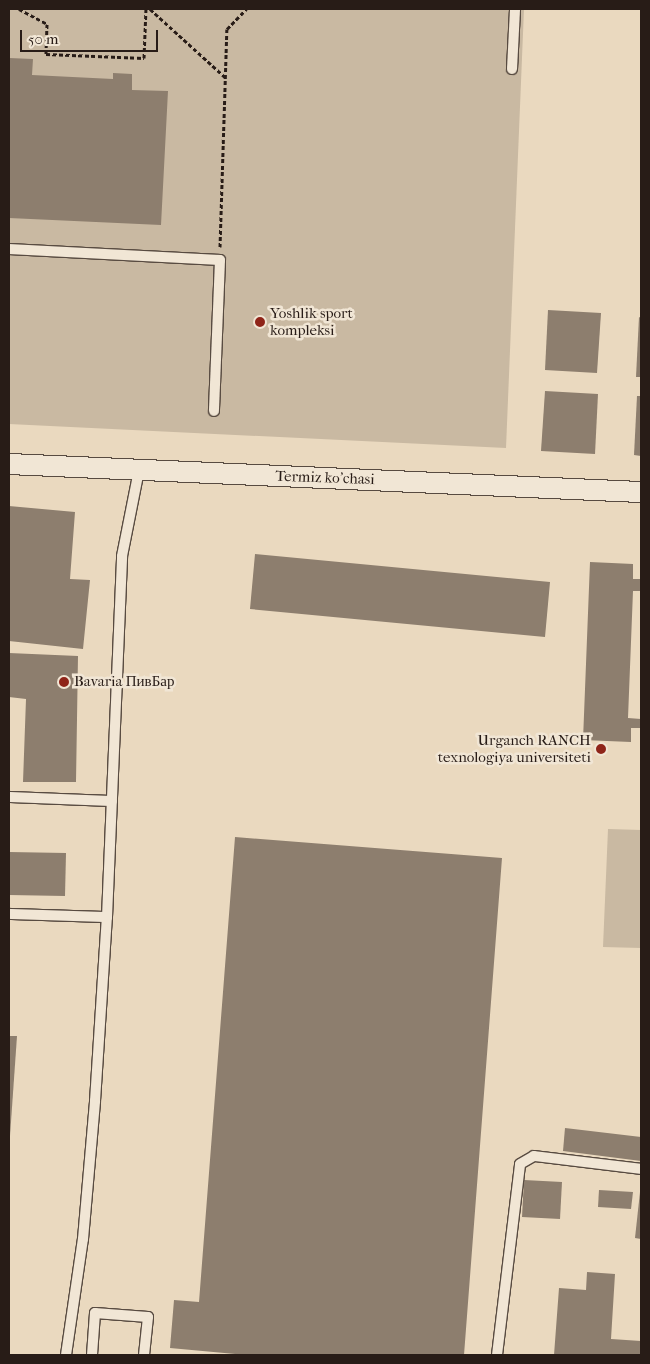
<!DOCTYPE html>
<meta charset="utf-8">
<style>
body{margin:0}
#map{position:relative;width:650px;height:1364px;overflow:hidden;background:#ead9bf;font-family:"IM FELL French Canon",serif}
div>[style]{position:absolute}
.green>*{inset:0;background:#c9b9a2}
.building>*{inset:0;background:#8d7e6e}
.path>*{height:3px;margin-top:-1.5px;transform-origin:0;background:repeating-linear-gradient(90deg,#281c17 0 4px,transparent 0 6.5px)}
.roads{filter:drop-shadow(1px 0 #584b41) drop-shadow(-1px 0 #584b41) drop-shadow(0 1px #584b41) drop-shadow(0 -1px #584b41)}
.lane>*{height:10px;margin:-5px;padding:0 5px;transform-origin:5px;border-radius:5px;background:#f1e6d5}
.street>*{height:20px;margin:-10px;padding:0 10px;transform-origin:10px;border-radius:10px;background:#f1e6d5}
.dots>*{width:14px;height:14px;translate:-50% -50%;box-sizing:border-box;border:2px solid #f1e6d5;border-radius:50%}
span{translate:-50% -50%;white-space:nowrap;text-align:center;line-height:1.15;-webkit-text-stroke:5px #f1e6d5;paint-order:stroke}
.poi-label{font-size:15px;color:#281c17}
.left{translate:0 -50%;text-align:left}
.right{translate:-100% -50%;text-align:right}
.street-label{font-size:15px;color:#281c17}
.frame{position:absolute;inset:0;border:10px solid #281c17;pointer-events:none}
.scale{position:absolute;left:20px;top:30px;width:138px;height:22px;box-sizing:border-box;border:2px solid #281c17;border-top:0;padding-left:6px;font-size:15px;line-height:18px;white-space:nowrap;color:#281c17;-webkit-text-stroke:4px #f1e6d5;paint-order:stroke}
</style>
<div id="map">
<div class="green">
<div style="clip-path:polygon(9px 9px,524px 9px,506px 448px,9px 424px)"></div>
<div style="clip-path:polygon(608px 829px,641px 830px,641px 948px,603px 947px)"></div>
</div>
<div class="building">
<div style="clip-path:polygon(9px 58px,33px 59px,32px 75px,113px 79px,113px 73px,132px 74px,132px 90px,168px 91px,161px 225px,9px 218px)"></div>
<div style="clip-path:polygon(548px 310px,601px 313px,597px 373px,545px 370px)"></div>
<div style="clip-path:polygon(639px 317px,641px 318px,641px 377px,636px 377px)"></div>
<div style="clip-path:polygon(545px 391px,598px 394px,595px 454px,541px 451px)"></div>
<div style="clip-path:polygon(637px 396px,641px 396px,641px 456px,634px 455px)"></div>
<div style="clip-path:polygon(9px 506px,75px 512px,70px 579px,90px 580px,83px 649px,9px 641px)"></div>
<div style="clip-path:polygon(255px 554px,550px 582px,545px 637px,250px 609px)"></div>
<div style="clip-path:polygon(590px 562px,633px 564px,633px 579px,641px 579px,641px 591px,633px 591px,628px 718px,641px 719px,641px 728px,631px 728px,631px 742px,583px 740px)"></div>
<div style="clip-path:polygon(9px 653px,78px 656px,76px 782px,23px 782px,26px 699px,9px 697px)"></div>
<div style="clip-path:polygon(235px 837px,502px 858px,464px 1355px,246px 1355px,170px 1348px,174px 1300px,199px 1302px)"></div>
<div style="clip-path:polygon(9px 852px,66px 853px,65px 896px,9px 895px)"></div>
<div style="clip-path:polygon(9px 1036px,17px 1036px,10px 1136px,9px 1136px)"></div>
<div style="clip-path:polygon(565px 1128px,641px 1137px,641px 1161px,563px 1151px)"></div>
<div style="clip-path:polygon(524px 1180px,562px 1182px,560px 1219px,522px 1217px)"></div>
<div style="clip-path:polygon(599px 1190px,633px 1192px,631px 1209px,598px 1207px)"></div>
<div style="clip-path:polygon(640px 1192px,641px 1192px,641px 1239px,635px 1238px)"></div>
<div style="clip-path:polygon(587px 1272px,615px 1274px,611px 1339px,641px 1341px,641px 1355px,554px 1355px,559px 1288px,586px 1290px)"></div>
</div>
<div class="path">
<div style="left:19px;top:9px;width:32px;rotate:28deg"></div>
<div style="left:47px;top:24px;width:30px;rotate:92deg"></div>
<div style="left:46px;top:54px;width:98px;rotate:2.3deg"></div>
<div style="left:144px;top:58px;width:49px;rotate:-87.7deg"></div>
<div style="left:150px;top:9px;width:101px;rotate:42.2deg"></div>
<div style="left:220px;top:247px;width:218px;rotate:-88.2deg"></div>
<div style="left:227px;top:29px;width:28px;rotate:-46deg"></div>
</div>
<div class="roads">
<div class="lane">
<div style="left:512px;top:69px;width:60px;rotate:-87.1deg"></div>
<div style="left:9px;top:249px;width:211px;rotate:3deg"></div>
<div style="left:220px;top:260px;width:151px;rotate:92.3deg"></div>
<div style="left:9px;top:797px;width:103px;rotate:2.2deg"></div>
<div style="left:9px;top:914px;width:98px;rotate:1.8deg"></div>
<div style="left:66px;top:1355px;width:117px;rotate:-81.7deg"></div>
<div style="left:83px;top:1239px;width:139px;rotate:-85deg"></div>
<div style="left:95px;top:1101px;width:184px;rotate:-86.3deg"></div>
<div style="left:107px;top:917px;width:361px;rotate:-87.6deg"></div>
<div style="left:122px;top:556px;width:88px;rotate:-78.8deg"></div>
<div style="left:92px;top:1355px;width:42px;rotate:-85.9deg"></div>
<div style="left:95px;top:1313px;width:53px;rotate:4.3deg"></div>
<div style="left:148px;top:1317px;width:38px;rotate:96deg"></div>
<div style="left:497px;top:1355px;width:192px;rotate:-83.1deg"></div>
<div style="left:520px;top:1164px;width:16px;rotate:-30deg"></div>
<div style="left:534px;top:1156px;width:108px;rotate:6.9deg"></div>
</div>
<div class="street">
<div style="left:9px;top:464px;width:633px;rotate:2.54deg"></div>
</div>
</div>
<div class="dots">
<div style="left:260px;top:322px;background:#8f2418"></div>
<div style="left:64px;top:682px;background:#8f2418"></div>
<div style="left:601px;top:749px;background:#8f2418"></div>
</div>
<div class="poi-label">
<span class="left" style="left:270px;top:322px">Yoshlik sport<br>kompleksi</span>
<span class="left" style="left:74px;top:682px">Bavaria ПивБар</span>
<span class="right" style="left:591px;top:749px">Urganch RANCH<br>texnologiya universiteti</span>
</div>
<div class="street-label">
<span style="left:325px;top:478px;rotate:2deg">Termiz ko'chasi</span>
</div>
<div class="frame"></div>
<div class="scale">50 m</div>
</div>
